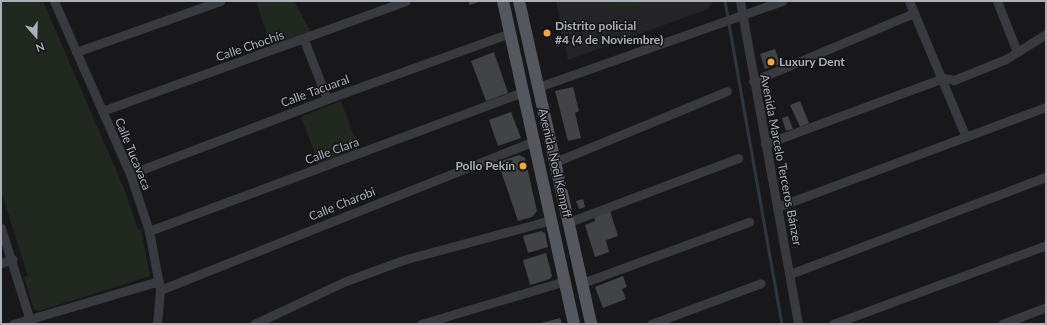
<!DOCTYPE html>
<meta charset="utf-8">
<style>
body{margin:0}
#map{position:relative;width:1047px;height:325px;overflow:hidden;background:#18181a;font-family:Lato,sans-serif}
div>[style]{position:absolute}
.built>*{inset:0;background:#242427}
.green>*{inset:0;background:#202820}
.stream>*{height:2.5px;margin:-1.25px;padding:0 1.25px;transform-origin:1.25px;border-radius:1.25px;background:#2d383e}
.building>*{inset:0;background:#424347}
.minor>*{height:9px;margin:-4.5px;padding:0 4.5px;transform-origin:4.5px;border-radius:4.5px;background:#393a3f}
.major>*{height:12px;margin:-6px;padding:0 6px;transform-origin:6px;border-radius:6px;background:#55575e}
.dots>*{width:11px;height:11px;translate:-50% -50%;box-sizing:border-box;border:2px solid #131315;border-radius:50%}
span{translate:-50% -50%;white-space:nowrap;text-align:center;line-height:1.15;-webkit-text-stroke:3px #131315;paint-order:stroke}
.poi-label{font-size:12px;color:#aab0ba;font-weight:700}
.left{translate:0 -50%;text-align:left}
.right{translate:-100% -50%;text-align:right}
.street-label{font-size:12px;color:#aab0ba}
.frame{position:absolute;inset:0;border:2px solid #aab0ba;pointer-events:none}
.north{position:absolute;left:16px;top:16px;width:40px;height:40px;-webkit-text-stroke:3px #131315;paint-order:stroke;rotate:160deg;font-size:11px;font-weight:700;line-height:16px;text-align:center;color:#aab0ba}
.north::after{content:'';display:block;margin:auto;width:14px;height:18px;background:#aab0ba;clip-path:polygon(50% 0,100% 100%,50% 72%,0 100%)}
</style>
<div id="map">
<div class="built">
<div style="clip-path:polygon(556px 1px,712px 1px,712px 3px,708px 9px,568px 60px)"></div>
</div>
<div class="green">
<div style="clip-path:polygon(1px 1px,43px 1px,125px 191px,138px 230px,141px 229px,150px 276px,39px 311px,34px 309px,24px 277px,28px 276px,1px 191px)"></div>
<div style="clip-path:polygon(256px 1px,294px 1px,311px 32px,271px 47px)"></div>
<div style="clip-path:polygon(610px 1px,648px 1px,614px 13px)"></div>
<div style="clip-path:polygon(341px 101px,359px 150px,319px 164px,301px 117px)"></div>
</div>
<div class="stream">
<div style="left:725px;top:1px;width:328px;rotate:80deg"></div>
</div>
<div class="building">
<div style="clip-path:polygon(468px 1px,482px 1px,470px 5px)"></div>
<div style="clip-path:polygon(775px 49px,780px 64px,765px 69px,760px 54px)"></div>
<div style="clip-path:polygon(494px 52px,508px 93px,486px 101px,471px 61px)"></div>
<div style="clip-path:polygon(573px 87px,579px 111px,575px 113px,581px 138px,568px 141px,555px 91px)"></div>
<div style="clip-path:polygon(800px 101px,809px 123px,800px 127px,790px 105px)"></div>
<div style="clip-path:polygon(511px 112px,521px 138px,498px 146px,489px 120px)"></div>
<div style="clip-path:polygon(788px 116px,793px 129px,786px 131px,782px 118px)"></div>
<div style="clip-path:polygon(519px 155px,525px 158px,537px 211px,532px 217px,518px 221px,498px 162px)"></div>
<div style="clip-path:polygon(583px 199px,585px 207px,579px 209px,576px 201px)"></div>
<div style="clip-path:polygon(610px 211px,618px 236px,606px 240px,609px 252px,595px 257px,585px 225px,595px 221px,594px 217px)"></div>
<div style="clip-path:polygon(541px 231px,545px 233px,548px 247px,528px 253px,523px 236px)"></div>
<div style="clip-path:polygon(546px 253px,552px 276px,550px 279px,530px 285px,523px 260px)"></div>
<div style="clip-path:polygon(623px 276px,627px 287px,622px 289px,626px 299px,603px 308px,595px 287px)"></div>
<div style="clip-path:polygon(560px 318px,562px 324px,541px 323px)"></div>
</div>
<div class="minor">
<div style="left:54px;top:1px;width:189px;rotate:66.3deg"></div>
<div style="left:130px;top:174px;width:60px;rotate:71.6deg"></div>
<div style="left:149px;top:231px;width:60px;rotate:79.4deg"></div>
<div style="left:160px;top:290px;width:34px;rotate:95deg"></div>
<div style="left:740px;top:1px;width:328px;rotate:79.8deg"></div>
<div style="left:909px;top:1px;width:147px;rotate:67.3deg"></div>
<div style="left:997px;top:1px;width:55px;rotate:68.6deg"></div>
<div style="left:304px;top:40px;width:63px;rotate:68.7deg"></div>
<div style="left:76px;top:52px;width:153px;rotate:-19.5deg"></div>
<div style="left:753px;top:81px;width:175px;rotate:-22.9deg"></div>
<div style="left:538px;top:87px;width:259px;rotate:-19.4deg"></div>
<div style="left:102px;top:111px;width:323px;rotate:-19.9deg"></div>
<div style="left:765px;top:144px;width:190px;rotate:-20.3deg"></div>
<div style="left:943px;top:78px;width:11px;rotate:10deg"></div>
<div style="left:954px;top:80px;width:56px;rotate:-22deg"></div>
<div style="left:1006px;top:59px;width:47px;rotate:-32deg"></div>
<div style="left:555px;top:162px;width:186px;rotate:-22.4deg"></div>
<div style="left:130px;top:174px;width:211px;rotate:-20.8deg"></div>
<div style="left:327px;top:99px;width:195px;rotate:-19.8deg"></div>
<div style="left:777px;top:207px;width:287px;rotate:-20.4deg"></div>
<div style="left:569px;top:222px;width:181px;rotate:-20.7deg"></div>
<div style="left:1px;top:228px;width:101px;rotate:72.6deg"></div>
<div style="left:149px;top:231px;width:399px;rotate:-20.4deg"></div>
<div style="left:1px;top:263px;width:12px;rotate:-20deg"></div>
<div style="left:790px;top:274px;width:274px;rotate:-20.8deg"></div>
<div style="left:582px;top:283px;width:178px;rotate:-20.1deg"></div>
<div style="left:160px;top:290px;width:403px;rotate:-21.7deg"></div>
<div style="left:13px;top:324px;width:152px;rotate:-16.4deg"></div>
<div style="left:254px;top:324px;width:102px;rotate:-25.1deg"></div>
<div style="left:346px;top:281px;width:61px;rotate:-20.2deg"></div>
<div style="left:403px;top:260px;width:153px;rotate:-15.1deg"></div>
<div style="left:421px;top:324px;width:150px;rotate:-16.6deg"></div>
<div style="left:651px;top:324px;width:117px;rotate:-20.4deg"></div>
<div style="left:833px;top:324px;width:227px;rotate:-20.3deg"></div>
<div style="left:1002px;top:324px;width:47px;rotate:-21.1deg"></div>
</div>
<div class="major">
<div style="left:503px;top:1px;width:331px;rotate:77.6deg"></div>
<div style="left:519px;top:1px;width:331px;rotate:77.4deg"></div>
</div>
<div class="dots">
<div style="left:547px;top:33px;background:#f5a735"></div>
<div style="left:771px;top:62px;background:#f5a735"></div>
<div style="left:523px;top:166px;background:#f5a735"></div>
</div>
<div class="poi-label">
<span class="left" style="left:555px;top:33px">Distrito policial<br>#4 (4 de Noviembre)</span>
<span class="left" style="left:779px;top:62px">Luxury Dent</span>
<span class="right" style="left:515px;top:166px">Pollo Pekín</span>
</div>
<div class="street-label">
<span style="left:250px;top:46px;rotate:-19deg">Calle Chochís</span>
<span style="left:315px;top:91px;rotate:-20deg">Calle Tacuaral</span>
<span style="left:332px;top:151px;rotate:-20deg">Calle Clara</span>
<span style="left:133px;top:154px;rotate:68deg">Calle Tucavaca</span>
<span style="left:781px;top:160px;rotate:79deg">Avenida Marcelo Terceros Bánzer</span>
<span style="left:555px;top:163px;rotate:77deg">Avenida Noel Kempff</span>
<span style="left:342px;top:204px;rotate:-22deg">Calle Charobi</span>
</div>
<div class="frame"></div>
<div class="north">N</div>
</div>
